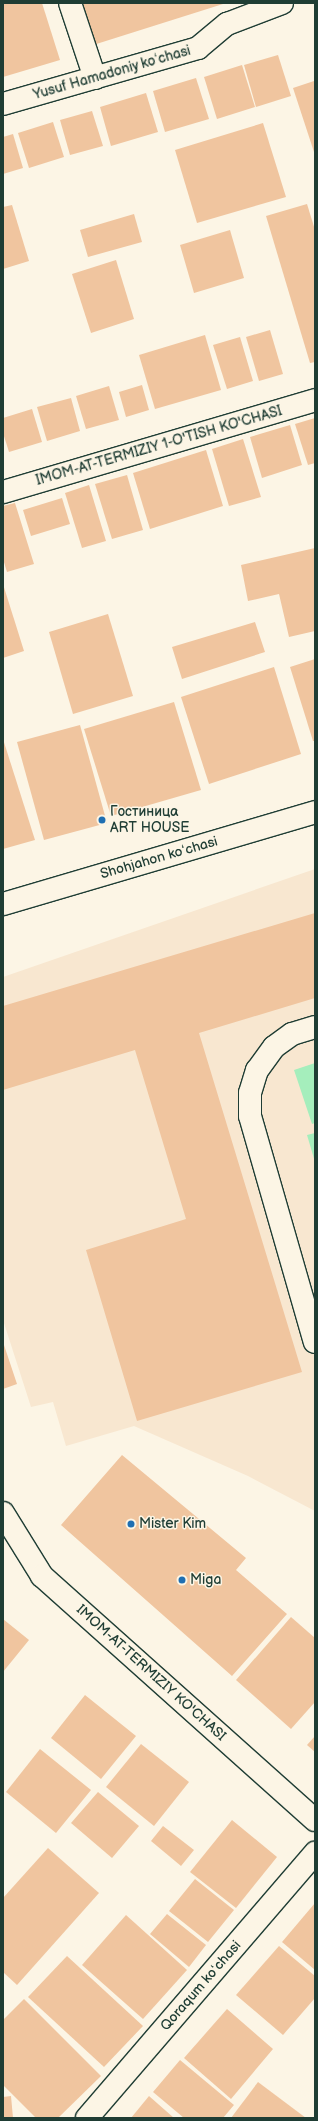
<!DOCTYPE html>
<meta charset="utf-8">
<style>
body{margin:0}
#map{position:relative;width:318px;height:2121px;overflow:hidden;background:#fcf5e5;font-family:"Balsamiq Sans",sans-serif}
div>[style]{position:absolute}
.built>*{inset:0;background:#f8e7d0}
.green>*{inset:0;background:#a5eebc}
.building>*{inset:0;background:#f0c59f}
.roads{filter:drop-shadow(1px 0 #1f3d34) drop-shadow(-1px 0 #1f3d34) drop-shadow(0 1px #1f3d34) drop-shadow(0 -1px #1f3d34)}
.minor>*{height:22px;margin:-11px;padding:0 11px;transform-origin:11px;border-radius:11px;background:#fcf5e5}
.dots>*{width:11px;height:11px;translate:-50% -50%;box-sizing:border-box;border:2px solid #fcf5e5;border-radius:50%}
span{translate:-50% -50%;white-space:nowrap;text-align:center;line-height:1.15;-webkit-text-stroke:3px #fcf5e5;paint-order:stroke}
.street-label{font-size:14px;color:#1f3d34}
.poi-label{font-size:14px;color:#1f3d34}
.left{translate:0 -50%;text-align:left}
.frame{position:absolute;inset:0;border:4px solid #1f3d34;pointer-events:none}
</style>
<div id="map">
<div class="built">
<div style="clip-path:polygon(315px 869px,315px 1511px,248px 1476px,134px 1426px,66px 1446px,53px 1402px,31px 1407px,3px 1320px,3px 977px)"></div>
</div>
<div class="green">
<div style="clip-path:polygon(315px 1063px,315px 1123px,312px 1124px,294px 1070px)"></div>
<div style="clip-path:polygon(315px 1133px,315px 1162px,307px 1135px)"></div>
</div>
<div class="building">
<div style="clip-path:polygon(7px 3px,42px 3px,60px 60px,3px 77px,3px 4px)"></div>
<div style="clip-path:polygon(76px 3px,223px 3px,223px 4px,90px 46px)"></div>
<div style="clip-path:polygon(278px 55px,291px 96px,256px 107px,244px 65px)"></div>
<div style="clip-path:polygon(242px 65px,255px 107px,217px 119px,204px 77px)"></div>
<div style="clip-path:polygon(196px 78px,209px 119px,165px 132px,153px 91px)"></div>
<div style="clip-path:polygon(314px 81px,315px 84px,315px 155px,293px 88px)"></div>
<div style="clip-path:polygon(146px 93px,158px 132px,111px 146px,100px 107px)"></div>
<div style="clip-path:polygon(92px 111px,103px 146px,70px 155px,60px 120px)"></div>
<div style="clip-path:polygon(53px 122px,64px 157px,29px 168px,18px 133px)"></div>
<div style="clip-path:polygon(263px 123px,286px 197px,197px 223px,175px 150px)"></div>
<div style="clip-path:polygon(13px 134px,23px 168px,3px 174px,3px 137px)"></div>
<div style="clip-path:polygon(307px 204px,315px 230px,315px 362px,310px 363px,266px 216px)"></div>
<div style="clip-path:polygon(12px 205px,29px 261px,3px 269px,3px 207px)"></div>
<div style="clip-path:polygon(134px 214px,142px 242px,88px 257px,80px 230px)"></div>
<div style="clip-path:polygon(230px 230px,244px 278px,194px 293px,180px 245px)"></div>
<div style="clip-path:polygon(116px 260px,134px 319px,91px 333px,72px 274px)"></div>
<div style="clip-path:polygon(270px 330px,283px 374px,259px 381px,246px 337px)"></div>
<div style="clip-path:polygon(205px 335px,221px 390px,155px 409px,139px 355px)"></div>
<div style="clip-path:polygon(240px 337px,253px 381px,227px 389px,213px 345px)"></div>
<div style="clip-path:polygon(142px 385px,149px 410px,126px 417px,119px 392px)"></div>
<div style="clip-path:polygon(109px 386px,119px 420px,86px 429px,76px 396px)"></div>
<div style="clip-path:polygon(71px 398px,80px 431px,47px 441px,37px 407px)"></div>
<div style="clip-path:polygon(32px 409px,42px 442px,9px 452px,3px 433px,3px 418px)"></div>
<div style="clip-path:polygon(315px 418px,315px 463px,308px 465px,295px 424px)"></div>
<div style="clip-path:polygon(290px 425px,302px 465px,262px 478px,250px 437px)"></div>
<div style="clip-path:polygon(243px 439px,261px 497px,229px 506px,212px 449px)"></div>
<div style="clip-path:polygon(206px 450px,223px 506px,150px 529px,133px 473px)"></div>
<div style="clip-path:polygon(127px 475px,143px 530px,112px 539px,95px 484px)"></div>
<div style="clip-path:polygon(89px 485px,106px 541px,82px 548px,65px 493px)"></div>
<div style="clip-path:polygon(62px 498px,70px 524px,31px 536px,23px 510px)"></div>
<div style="clip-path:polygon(15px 503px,34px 564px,7px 572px,3px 559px,3px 506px)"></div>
<div style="clip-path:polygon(315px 548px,315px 631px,289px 637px,279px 594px,248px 601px,241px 565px)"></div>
<div style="clip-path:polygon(3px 584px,24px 651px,3px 658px)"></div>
<div style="clip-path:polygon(108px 614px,133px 696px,73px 714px,49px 632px)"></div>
<div style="clip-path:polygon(255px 622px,265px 652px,182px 679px,172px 647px)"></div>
<div style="clip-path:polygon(315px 659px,315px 741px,313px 741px,290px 667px)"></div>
<div style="clip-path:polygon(274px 667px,301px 754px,209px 784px,181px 697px)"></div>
<div style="clip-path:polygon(174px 702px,201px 790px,111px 816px,84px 729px)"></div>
<div style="clip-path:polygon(80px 725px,107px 823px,44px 840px,17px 742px)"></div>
<div style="clip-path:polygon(3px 739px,35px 840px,3px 849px)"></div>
<div style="clip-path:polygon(315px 913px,315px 998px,199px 1033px,302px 1372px,137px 1421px,86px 1250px,186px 1219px,135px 1050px,3px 1090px,3px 1006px)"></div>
<div style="clip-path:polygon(3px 1342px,17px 1384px,3px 1389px)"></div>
<div style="clip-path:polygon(122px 1455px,246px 1558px,236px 1570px,287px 1614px,232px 1676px,61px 1525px)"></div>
<div style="clip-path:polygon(291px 1617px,315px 1638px,315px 1702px,291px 1729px,236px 1680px)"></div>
<div style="clip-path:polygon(3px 1619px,29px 1640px,3px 1672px)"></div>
<div style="clip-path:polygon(85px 1695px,136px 1736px,101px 1779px,51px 1738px)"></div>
<div style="clip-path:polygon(315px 1736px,315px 1752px,307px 1745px)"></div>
<div style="clip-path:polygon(141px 1744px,189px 1782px,154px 1826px,106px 1787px)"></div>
<div style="clip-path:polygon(40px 1749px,91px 1790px,56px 1833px,6px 1792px)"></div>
<div style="clip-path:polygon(98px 1792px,139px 1826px,112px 1858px,71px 1823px)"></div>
<div style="clip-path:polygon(232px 1820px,277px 1857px,236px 1908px,190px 1872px)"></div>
<div style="clip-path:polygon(163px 1826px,194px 1850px,181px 1866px,151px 1841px)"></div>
<div style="clip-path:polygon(48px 1848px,99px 1893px,17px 1985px,3px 1972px,3px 1898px)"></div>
<div style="clip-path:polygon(195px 1879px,234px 1910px,208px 1942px,169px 1911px)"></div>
<div style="clip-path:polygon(315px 1903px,315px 1970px,282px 1942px)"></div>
<div style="clip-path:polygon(167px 1914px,206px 1945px,189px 1967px,150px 1934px)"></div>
<div style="clip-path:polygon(126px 1915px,187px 1970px,143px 2019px,82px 1965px)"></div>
<div style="clip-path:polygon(279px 1946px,315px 1976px,315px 1998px,283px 2035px,236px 1995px)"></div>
<div style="clip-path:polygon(67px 1956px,143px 2026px,104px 2067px,28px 1997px)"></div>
<div style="clip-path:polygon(24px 1999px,101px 2076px,58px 2118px,36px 2118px,3px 2085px,3px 2020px)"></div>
<div style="clip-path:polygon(227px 2009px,273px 2049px,231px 2099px,184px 2058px)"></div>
<div style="clip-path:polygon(180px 2060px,234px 2105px,223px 2118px,184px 2118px,153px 2092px)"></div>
<div style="clip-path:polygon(258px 2082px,306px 2118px,231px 2118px)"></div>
<div style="clip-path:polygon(11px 2096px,13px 2118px,3px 2118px,3px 2097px)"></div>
<div style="clip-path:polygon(149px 2096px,174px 2118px,131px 2118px)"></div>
</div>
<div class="roads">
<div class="minor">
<div style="left:70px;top:3px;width:79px;rotate:71.6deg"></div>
<div style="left:3px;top:104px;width:203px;rotate:-16deg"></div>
<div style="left:198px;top:48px;width:38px;rotate:-40deg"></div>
<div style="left:227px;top:24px;width:59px;rotate:-20.9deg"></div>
<div style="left:3px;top:492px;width:325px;rotate:-16.4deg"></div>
<div style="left:3px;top:904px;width:325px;rotate:-16.4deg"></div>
<div style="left:315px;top:1027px;width:24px;rotate:163deg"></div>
<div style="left:292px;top:1034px;width:22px;rotate:144deg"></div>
<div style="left:274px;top:1047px;width:29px;rotate:126deg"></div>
<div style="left:257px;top:1070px;width:24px;rotate:107deg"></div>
<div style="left:250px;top:1093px;width:23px;rotate:90deg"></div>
<div style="left:250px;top:1116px;width:235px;rotate:74deg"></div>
<div style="left:3px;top:1513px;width:74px;rotate:58.2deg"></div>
<div style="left:42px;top:1576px;width:366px;rotate:41.8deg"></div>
<div style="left:87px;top:2118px;width:350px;rotate:-49.3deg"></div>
</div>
</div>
<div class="dots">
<div style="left:102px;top:820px;background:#1f6fb2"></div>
<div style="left:131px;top:1524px;background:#1f6fb2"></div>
<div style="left:182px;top:1580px;background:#1f6fb2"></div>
</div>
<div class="street-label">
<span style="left:112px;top:73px;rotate:-16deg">Yusuf Hamadoniy koʻchasi</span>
<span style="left:159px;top:446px;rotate:-16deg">IMOM-AT-TERMIZIY 1-O'TISH KO'CHASI</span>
<span style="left:159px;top:858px;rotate:-16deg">Shohjahon koʻchasi</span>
<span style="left:151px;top:1673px;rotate:42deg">IMOM-AT-TERMIZIY KO'CHASI</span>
<span style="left:201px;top:1986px;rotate:-49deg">Qoraqum koʻchasi</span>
</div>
<div class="poi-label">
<span class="left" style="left:110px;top:820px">Гостиница<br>ART HOUSE</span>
<span class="left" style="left:139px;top:1524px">Mister Kim</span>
<span class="left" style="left:190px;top:1580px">Miga</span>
</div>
<div class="frame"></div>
</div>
